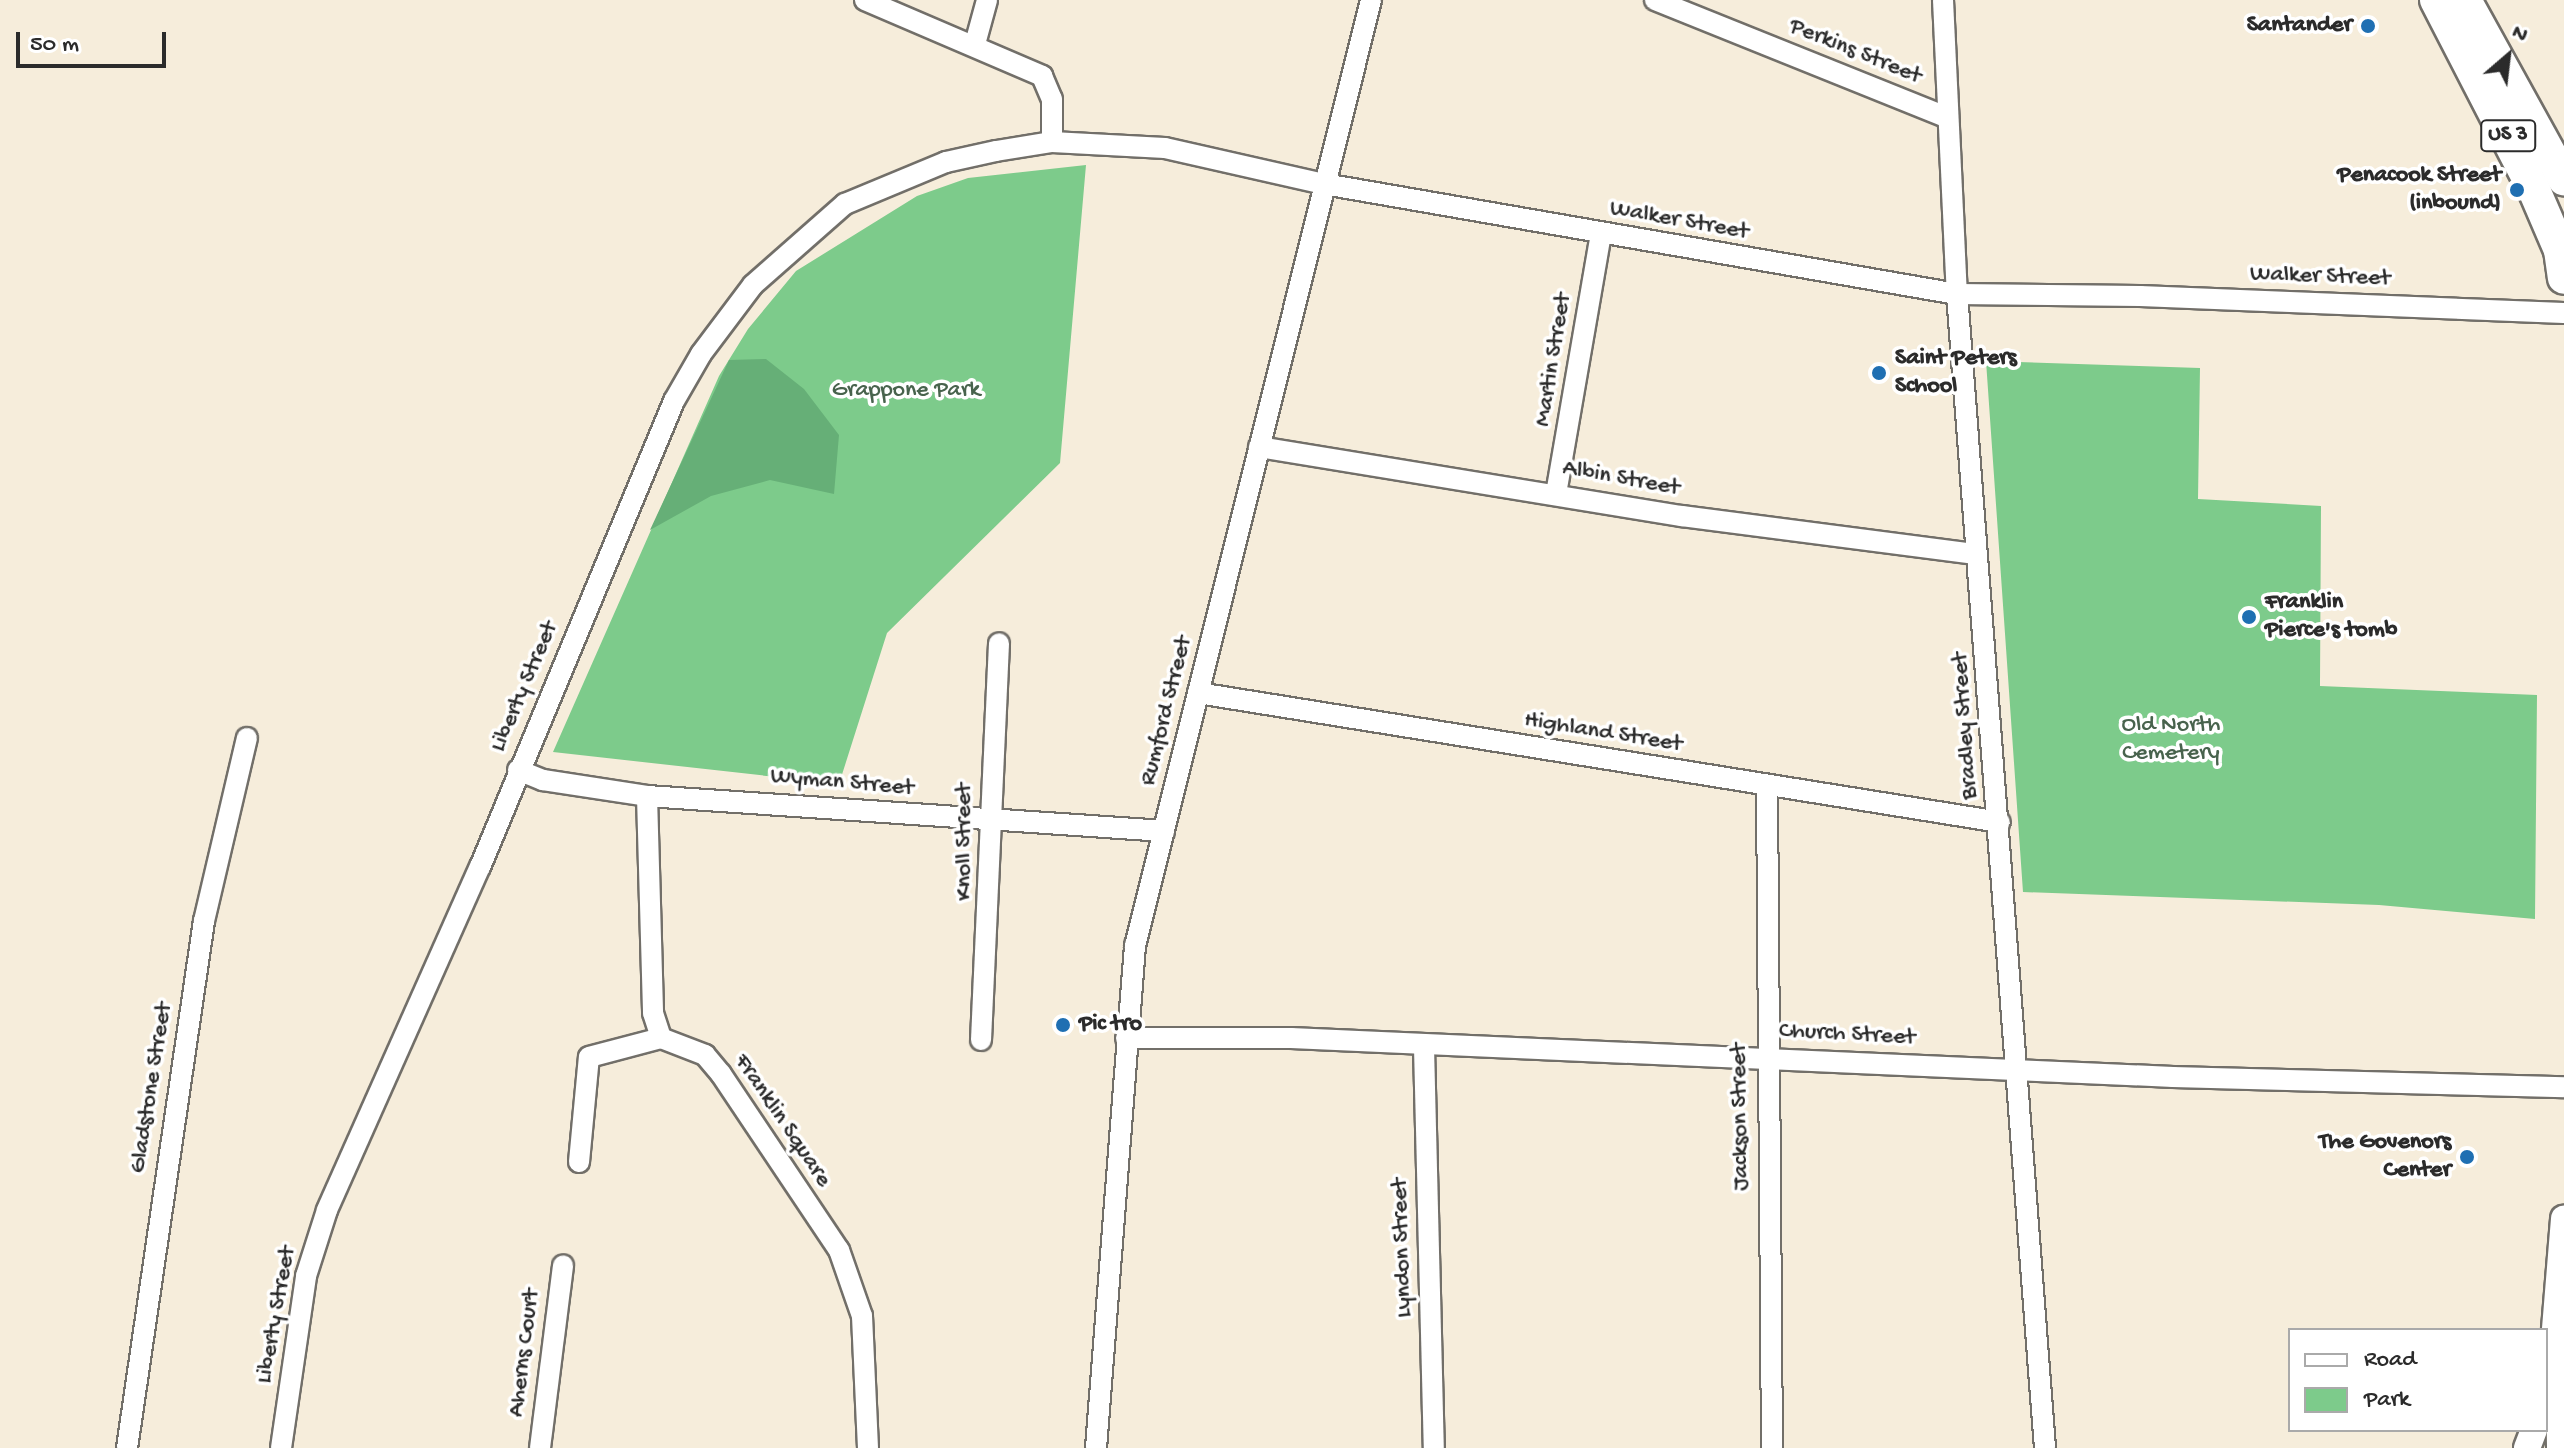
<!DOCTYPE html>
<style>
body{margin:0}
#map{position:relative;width:2564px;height:1448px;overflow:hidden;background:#f6eddb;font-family:"Gochi Hand",sans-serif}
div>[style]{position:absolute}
.green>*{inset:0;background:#7dcb8b}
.forest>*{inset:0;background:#66af77}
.roads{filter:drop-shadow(2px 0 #726f69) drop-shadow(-2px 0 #726f69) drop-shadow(0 2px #726f69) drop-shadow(0 -2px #726f69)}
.minor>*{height:20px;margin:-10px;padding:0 10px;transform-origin:10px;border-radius:10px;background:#fff}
.tertiary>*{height:26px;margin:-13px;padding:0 13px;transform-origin:13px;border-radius:13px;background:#fff}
.primary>*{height:32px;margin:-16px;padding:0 16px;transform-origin:16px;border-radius:16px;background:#fff}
.dots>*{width:22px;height:22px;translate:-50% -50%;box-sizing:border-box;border:4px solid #fff;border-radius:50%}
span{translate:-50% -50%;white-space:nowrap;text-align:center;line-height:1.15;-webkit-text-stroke:7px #fff;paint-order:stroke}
.shield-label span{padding:2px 6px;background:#fff;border:2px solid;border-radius:6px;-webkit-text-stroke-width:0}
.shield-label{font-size:22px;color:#2b2b2b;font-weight:700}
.poi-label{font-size:24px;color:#2b2b2b;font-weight:700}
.right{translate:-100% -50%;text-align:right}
.left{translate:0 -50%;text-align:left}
.street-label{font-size:24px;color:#2b2b2b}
.park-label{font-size:24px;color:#48634d}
.legend{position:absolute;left:2288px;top:1328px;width:260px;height:104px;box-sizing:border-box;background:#fff;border:2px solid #aaa;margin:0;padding:10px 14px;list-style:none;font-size:24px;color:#2b2b2b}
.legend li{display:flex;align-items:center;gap:16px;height:40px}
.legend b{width:40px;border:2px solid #aaa}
.north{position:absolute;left:2468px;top:16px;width:80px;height:80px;-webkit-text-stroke:6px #fff;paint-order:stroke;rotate:28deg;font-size:22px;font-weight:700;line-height:32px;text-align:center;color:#2b2b2b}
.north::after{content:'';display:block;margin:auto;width:28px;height:36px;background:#2b2b2b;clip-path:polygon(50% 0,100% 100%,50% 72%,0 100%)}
.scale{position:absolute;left:16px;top:32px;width:150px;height:36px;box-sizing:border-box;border:4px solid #2b2b2b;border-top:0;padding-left:10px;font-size:24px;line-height:28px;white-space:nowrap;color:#2b2b2b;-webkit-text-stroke:6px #fff;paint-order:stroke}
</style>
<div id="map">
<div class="green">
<div style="clip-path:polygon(1086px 165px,1060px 463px,887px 633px,839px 784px,553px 752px,719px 376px,748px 329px,796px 271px,917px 196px,968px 178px)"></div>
<div style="clip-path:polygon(1986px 361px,2200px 368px,2198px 499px,2321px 506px,2320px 686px,2537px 695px,2535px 919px,2379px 905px,2023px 892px)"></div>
</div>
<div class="forest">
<div style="clip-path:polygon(766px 359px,804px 389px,839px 435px,834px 494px,770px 480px,711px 496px,650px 530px,729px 360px)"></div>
</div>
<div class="roads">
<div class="minor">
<div style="left:865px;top:0;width:193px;rotate:23.2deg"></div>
<div style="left:1042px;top:76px;width:25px;rotate:67deg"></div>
<div style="left:1052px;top:99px;width:43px;rotate:90deg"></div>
<div style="left:1655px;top:0;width:314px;rotate:21.9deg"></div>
<div style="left:1943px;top:0;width:294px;rotate:87.3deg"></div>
<div style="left:1957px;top:294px;width:1157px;rotate:85.64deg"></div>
<div style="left:975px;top:44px;width:46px;rotate:-74.7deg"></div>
<div style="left:1259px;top:447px;width:429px;rotate:9.3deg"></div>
<div style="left:1682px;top:516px;width:296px;rotate:7.4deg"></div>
<div style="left:1556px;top:494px;width:264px;rotate:-80.2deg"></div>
<div style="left:1198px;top:693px;width:812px;rotate:9.14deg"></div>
<div style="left:518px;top:770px;width:27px;rotate:22deg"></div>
<div style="left:543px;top:780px;width:105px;rotate:8.7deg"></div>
<div style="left:647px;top:796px;width:518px;rotate:3.87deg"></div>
<div style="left:1767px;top:786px;width:662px;rotate:89.57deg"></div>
<div style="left:647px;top:796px;width:217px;rotate:88.4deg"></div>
<div style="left:653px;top:1013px;width:26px;rotate:72deg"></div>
<div style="left:661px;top:1038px;width:47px;rotate:21.1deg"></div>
<div style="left:705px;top:1055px;width:25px;rotate:50deg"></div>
<div style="left:721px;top:1074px;width:212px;rotate:56.2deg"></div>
<div style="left:839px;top:1250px;width:70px;rotate:70.8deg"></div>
<div style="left:862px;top:1316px;width:132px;rotate:87.4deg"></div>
<div style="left:1126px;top:1038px;width:165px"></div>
<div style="left:1291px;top:1038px;width:883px;rotate:2.53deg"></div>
<div style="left:2173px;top:1077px;width:391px;rotate:1.5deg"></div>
<div style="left:981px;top:1040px;width:397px;rotate:-87.4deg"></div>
<div style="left:1424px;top:1047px;width:401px;rotate:88.6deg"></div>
<div style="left:579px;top:1162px;width:105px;rotate:-84.6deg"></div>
<div style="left:589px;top:1057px;width:74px;rotate:-14.8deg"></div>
<div style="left:127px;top:1448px;width:533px;rotate:-81.69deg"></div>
<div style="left:204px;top:921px;width:188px;rotate:-76.8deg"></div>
<div style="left:281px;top:1448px;width:174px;rotate:-81.7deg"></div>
<div style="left:306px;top:1276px;width:69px;rotate:-72.3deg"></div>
<div style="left:327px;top:1210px;width:376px;rotate:-66deg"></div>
<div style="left:480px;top:867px;width:505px;rotate:-67.4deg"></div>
<div style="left:674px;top:401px;width:54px;rotate:-60.1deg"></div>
<div style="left:701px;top:354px;width:86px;rotate:-53deg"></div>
<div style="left:753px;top:285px;width:123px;rotate:-41.4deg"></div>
<div style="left:845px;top:204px;width:109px;rotate:-22.6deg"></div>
<div style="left:946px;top:162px;width:51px;rotate:-12.4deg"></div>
<div style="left:996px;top:151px;width:57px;rotate:-9.1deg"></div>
<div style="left:1052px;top:142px;width:113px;rotate:3deg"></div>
<div style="left:1165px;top:148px;width:163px;rotate:12.8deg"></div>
<div style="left:1324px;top:184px;width:642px;rotate:9.86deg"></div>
<div style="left:1957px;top:294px;width:183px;rotate:0.6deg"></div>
<div style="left:2140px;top:296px;width:424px;rotate:2.3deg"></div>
<div style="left:540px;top:1448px;width:184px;rotate:-82.8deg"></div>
<div style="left:1096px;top:1448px;width:504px;rotate:-85.56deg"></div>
<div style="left:1135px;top:946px;width:975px;rotate:-75.99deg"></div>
</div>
<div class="tertiary">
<div style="left:2552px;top:1365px;width:18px;rotate:68deg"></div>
<div style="left:2559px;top:1382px;width:66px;rotate:89.1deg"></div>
<div style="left:2546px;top:1377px;width:13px;rotate:-63deg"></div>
<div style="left:2552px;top:1365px;width:147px;rotate:-85.3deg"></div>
<div style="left:2527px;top:1448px;width:19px;rotate:-69deg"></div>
</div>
<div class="primary">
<div style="left:2436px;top:0;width:216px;rotate:62.7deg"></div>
<div style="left:2535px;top:192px;width:63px;rotate:66.7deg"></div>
<div style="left:2560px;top:250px;width:28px;rotate:82deg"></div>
<div style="left:2465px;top:0;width:205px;rotate:61.1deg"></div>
</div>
</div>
<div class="dots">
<div style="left:2368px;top:26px;background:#1f6fb2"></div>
<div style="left:2517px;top:190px;background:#1f6fb2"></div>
<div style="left:1879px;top:373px;background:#1f6fb2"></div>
<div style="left:2249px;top:617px;background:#1f6fb2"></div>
<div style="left:1063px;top:1025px;background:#1f6fb2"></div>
<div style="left:2467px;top:1157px;background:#1f6fb2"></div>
</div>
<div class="shield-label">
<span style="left:2508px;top:136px">US 3</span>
</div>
<div class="poi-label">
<span class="right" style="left:2352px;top:26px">Santander</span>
<span class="right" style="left:2501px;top:190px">Penacook Street<br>(inbound)</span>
<span class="left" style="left:1895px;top:373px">Saint Peters<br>School</span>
<span class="left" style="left:2265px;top:617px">Franklin<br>Pierce's tomb</span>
<span class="left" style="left:1079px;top:1025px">Pic tro</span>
<span class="right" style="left:2451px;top:1157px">The Govenors<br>Center</span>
</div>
<div class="street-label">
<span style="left:1855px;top:52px;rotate:22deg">Perkins Street</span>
<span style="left:1679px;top:221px;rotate:10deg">Walker Street</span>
<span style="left:2320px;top:277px;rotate:2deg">Walker Street</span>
<span style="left:1554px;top:360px;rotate:-81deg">Martin Street</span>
<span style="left:1621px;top:479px;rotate:10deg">Albin Street</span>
<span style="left:525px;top:687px;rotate:-67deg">Liberty Street</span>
<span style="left:1167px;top:711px;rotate:-76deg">Rumford Street</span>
<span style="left:1966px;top:726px;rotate:-94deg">Bradley Street</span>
<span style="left:1603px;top:733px;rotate:9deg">Highland Street</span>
<span style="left:842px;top:783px;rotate:5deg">Wyman Street</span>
<span style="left:965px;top:842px;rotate:-90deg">Knoll Street</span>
<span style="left:1847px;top:1035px;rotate:3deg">Church Street</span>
<span style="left:152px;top:1088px;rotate:-81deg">Gladstone Street</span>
<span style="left:1741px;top:1117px;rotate:-91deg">Jackson Street</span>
<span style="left:782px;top:1121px;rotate:56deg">Franklin Square</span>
<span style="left:1403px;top:1248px;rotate:-92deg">Lyndon Street</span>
<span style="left:277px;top:1315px;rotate:-80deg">Liberty Street</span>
<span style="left:525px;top:1353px;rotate:-83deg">Aherns Court</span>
</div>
<div class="park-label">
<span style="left:906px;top:391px">Grappone Park</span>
<span style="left:2171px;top:740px">Old North<br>Cemetery</span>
</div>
<ul class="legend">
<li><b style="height:10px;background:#fff"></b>Road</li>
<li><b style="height:22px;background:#7dcb8b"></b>Park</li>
</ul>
<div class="north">N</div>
<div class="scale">50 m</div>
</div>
